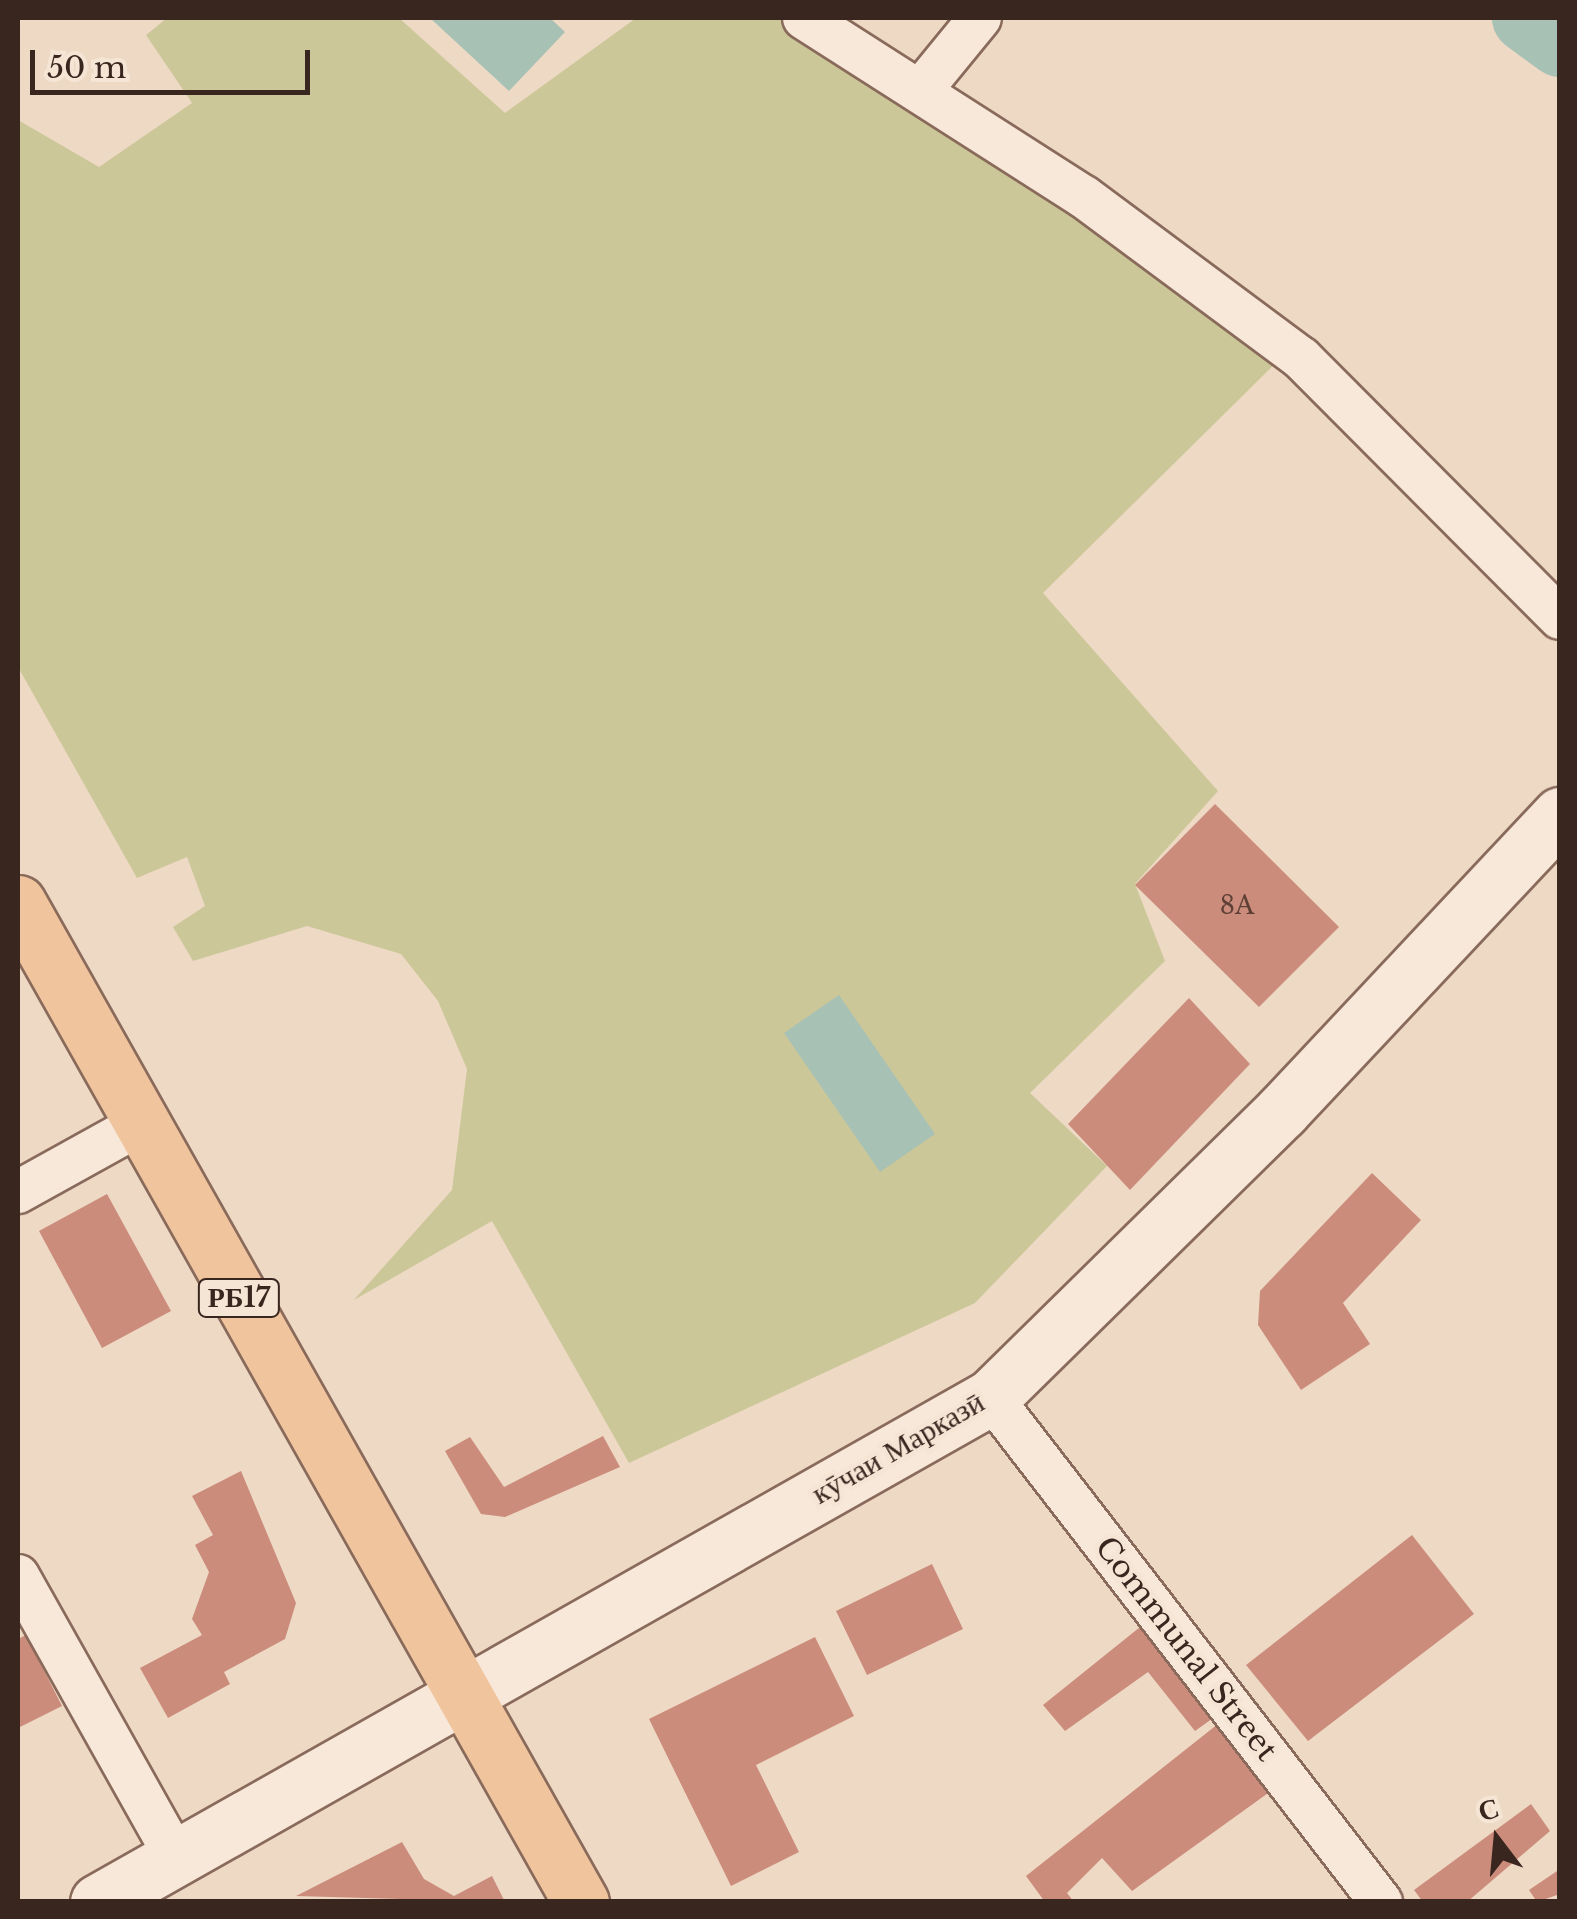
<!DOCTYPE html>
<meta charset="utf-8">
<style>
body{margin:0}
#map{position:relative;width:1577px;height:1919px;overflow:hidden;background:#eed9c5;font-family:"Libre Baskerville",serif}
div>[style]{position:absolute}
.green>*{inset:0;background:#ccc799}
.water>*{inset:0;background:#a7c1b4}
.river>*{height:68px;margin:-34px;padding:0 34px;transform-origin:34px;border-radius:34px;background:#a7c1b4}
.building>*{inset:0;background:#cb8c7c}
.roads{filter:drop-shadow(2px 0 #896a5b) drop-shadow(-2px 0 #896a5b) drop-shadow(0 2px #896a5b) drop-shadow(0 -2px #896a5b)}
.street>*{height:42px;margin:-21px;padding:0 21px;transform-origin:21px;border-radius:21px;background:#f8e8d9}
.secondary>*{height:55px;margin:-27.5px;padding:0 27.5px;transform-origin:27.5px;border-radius:27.5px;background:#f8e8d9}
.primary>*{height:55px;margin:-27.5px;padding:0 27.5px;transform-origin:27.5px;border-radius:27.5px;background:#f0c59e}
span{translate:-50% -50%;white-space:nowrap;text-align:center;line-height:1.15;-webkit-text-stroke:9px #f5e5d5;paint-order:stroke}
.number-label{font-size:25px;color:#5e4036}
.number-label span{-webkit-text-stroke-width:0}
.shield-label span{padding:2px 8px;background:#f5e5d5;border:2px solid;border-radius:8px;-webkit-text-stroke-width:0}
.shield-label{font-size:28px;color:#39261f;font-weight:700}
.street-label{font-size:30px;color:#39261f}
.frame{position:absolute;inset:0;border:20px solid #39261f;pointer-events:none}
.north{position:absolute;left:1447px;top:1789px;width:100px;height:100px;-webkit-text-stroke:8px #f5e5d5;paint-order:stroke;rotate:344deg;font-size:28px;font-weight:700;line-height:40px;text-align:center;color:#39261f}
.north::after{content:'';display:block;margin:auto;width:35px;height:45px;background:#39261f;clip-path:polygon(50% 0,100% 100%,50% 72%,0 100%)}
.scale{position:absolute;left:30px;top:50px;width:280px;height:45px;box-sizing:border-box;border:5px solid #39261f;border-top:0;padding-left:12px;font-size:30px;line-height:35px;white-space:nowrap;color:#39261f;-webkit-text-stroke:8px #f5e5d5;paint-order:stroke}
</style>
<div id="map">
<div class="green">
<div style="clip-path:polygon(167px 18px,399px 18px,505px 113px,636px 18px,802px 18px,1294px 345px,1043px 593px,1218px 791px,1135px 884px,1165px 961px,1030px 1093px,1107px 1166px,975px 1303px,629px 1463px,492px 1221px,354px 1300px,452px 1190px,467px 1069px,438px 1001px,401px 954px,307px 926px,193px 961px,173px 927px,205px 906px,187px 857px,137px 878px,18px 667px,18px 120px,99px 167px,192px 103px,146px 35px)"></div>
</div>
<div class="water">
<div style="clip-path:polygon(430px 18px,550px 18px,565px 32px,509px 91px)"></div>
<div style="clip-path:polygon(839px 995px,935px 1134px,880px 1172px,784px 1033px)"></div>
</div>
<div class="river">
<div style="left:1526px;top:18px;width:42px;rotate:36.3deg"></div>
</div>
<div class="building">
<div style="clip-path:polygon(1215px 804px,1339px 927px,1259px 1007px,1135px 885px)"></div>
<div style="clip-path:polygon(1189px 998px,1250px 1064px,1130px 1190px,1068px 1124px)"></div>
<div style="clip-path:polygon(1372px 1173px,1421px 1220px,1343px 1303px,1370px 1344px,1301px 1390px,1258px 1325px,1260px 1291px)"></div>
<div style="clip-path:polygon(107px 1194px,171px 1311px,102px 1348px,39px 1231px)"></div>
<div style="clip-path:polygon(603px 1436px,620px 1467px,505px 1517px,481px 1514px,445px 1451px,470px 1437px,504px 1487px)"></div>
<div style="clip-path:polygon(241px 1471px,296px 1603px,285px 1639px,224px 1672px,230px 1684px,168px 1718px,140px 1668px,202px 1635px,192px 1619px,209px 1572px,195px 1545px,213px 1535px,192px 1496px)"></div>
<div style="clip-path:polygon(1412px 1535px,1474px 1614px,1308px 1741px,1246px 1665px)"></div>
<div style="clip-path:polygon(932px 1564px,963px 1629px,867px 1675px,836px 1611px)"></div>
<div style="clip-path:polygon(1150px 1619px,1223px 1711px,1195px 1731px,1148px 1672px,1065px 1731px,1043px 1705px)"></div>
<div style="clip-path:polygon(26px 1635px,62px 1706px,18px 1728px,18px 1639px)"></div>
<div style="clip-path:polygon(815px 1637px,854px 1716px,756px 1765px,799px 1852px,731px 1886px,649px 1719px)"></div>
<div style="clip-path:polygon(1228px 1716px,1282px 1783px,1132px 1891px,1102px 1858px,1067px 1893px,1074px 1902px,1045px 1902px,1026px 1876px)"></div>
<div style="clip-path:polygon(1531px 1804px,1550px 1831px,1467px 1902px,1423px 1902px,1414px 1890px)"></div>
<div style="clip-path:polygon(402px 1842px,424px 1879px,454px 1896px,492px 1876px,505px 1902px,296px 1896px)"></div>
<div style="clip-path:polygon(1560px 1869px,1560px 1894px,1537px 1902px,1529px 1890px)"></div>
</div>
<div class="roads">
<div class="street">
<div style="left:804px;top:18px;width:332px;rotate:32.6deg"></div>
<div style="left:1084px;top:197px;width:270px;rotate:36.6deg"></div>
<div style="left:1301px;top:358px;width:367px;rotate:45.1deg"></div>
<div style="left:921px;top:90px;width:93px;rotate:-50.7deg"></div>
<div style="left:18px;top:1192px;width:138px;rotate:-29deg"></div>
<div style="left:991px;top:1397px;width:638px;rotate:52.32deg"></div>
<div style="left:18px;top:1576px;width:327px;rotate:60.7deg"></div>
</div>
<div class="secondary">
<div style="left:98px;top:1902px;width:1026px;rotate:-29.49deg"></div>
<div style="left:991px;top:1397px;width:408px;rotate:-44.5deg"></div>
<div style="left:1282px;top:1111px;width:406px;rotate:-46.8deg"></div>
</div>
<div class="primary">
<div style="left:18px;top:903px;width:1147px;rotate:60.6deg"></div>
</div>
</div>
<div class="number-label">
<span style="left:1237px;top:906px">8A</span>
</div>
<div class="shield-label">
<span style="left:239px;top:1298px">РБ17</span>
</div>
<div class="street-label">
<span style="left:898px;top:1448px;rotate:-30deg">кӯчаи Марказӣ</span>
<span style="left:1186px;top:1649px;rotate:52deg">Communal Street</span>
</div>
<div class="frame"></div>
<div class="north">С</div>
<div class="scale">50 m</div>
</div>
